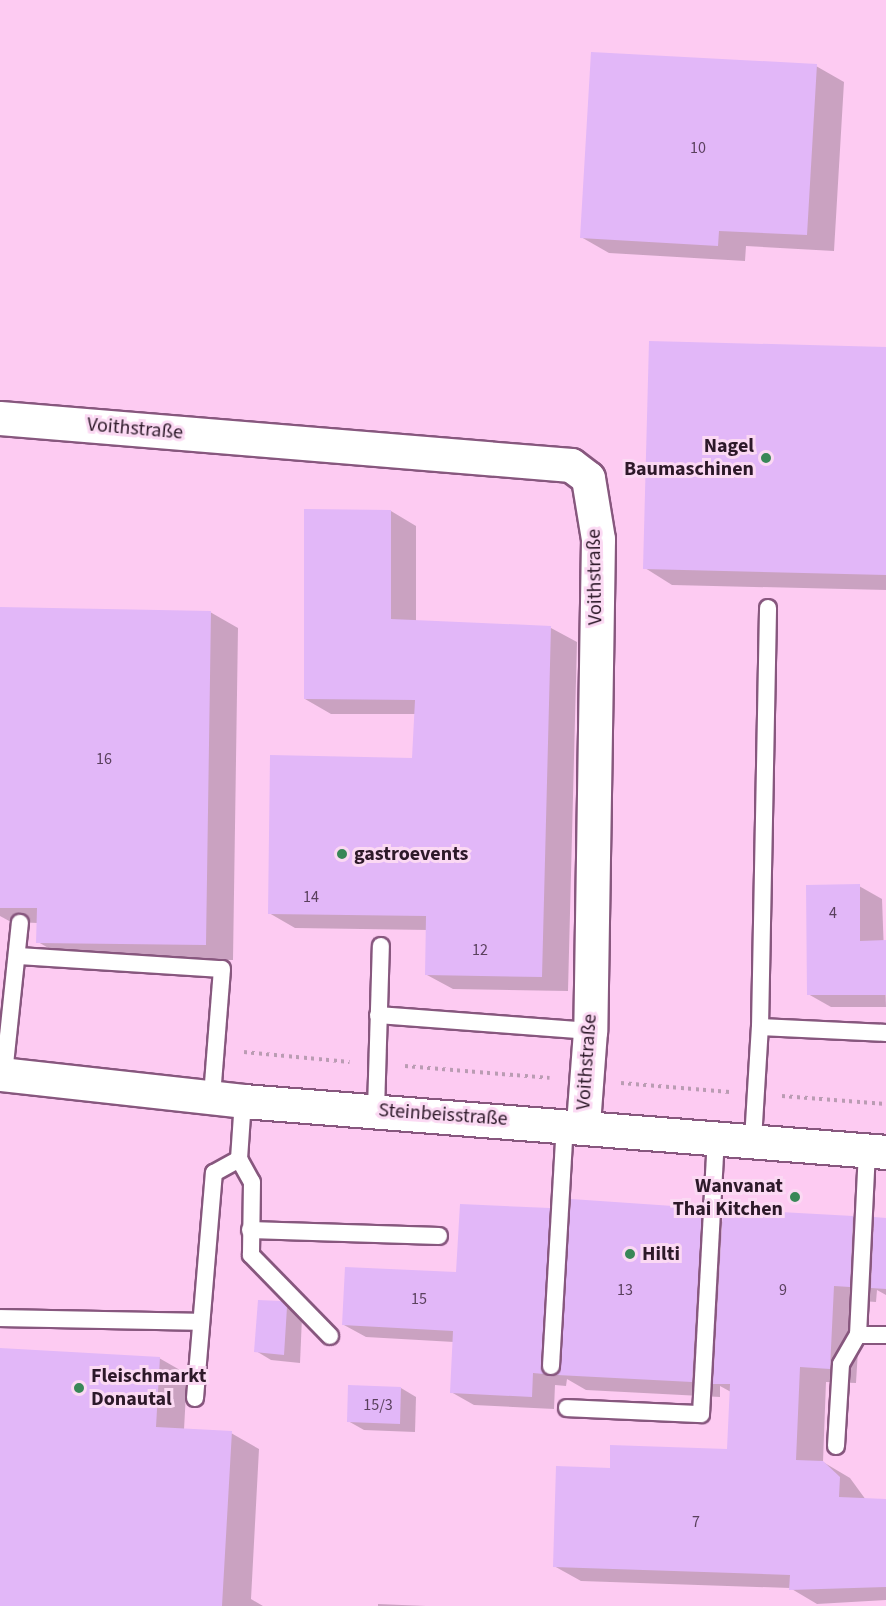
<!DOCTYPE html>
<meta charset="utf-8">
<style>
body{margin:0}
#map{position:relative;width:886px;height:1606px;overflow:hidden;background:#fbd9f3;font-family:"Source Sans 3",sans-serif}
div>[style]{position:absolute}
.built>*{inset:0;background:#fdcbf2}
.shadow>*{inset:0;background:#0003}
.building>*{inset:0;background:#e2b7f8}
.path>*{height:4px;margin-top:-2px;transform-origin:0;background:repeating-linear-gradient(90deg,#ba9cb3 0 3px,transparent 0 7.5px)}
.roads{filter:drop-shadow(2px 0 #87577e) drop-shadow(-2px 0 #87577e) drop-shadow(0 2px #87577e) drop-shadow(0 -2px #87577e)}
.service>*{height:16px;margin:-8px;padding:0 8px;transform-origin:8px;border-radius:8px;background:#fff}
.minor>*{height:33px;margin:-16.5px;padding:0 16.5px;transform-origin:16.5px;border-radius:16.5px;background:#fff}
.dots>*{width:16px;height:16px;translate:-50% -50%;box-sizing:border-box;border:3px solid #fbd9f3;border-radius:50%}
span{translate:-50% -50%;white-space:nowrap;text-align:center;line-height:1.15;-webkit-text-stroke:6px #fbd9f3;paint-order:stroke}
.number-label{font-size:16px;color:#5a405d}
.number-label span{-webkit-text-stroke-width:0}
.street-label{font-size:20px;color:#2d1929}
.poi-label{font-size:20px;color:#2d1929;font-weight:700}
.right{translate:-100% -50%;text-align:right}
.left{translate:0 -50%;text-align:left}
</style>
<div id="map">
<div class="built">
<div style="clip-path:polygon(0 0,886px 0,886px 1606px,0 1606px)"></div>
</div>
<div class="shadow">
<div style="clip-path:polygon(816px 66px,844px 82px,834px 251px,746px 246px,745px 261px,609px 253px,581px 237px)"></div>
<div style="clip-path:polygon(886px 349px,886px 590px,672px 585px,645px 568px)"></div>
<div style="clip-path:polygon(391px 511px,416px 526px,416px 622px,551px 628px,577px 642px,568px 991px,453px 989px,427px 975px,428px 930px,295px 928px,269px 913px,414px 759px,416px 714px,331px 714px,305px 699px)"></div>
<div style="clip-path:polygon(0 609px,210px 612px,238px 628px,233px 960px,66px 958px,38px 942px,38px 923px,11px 922px,0 916px)"></div>
<div style="clip-path:polygon(859px 886px,882px 899px,886px 1007px,831px 1007px,808px 994px)"></div>
<div style="clip-path:polygon(701px 1209px,723px 1222px,853px 1217px,875px 1230px,886px 1219px,886px 1295px,877px 1290px,876px 1302px,861px 1301px,856px 1383px,826px 1382px,823px 1462px,850px 1478px,866px 1500px,886px 1500px,886px 1600px,817px 1604px,790px 1588px,581px 1581px,554px 1566px,611px 1470px,729px 1450px,731px 1392px,720px 1386px,720px 1397px,586px 1390px,567px 1379px,566px 1386px,555px 1385px,554px 1409px,474px 1405px,451px 1392px,454px 1342px,366px 1337px,344px 1325px,458px 1274px,549px 1210px,571px 1222px)"></div>
<div style="clip-path:polygon(281px 1303px,302px 1317px,300px 1363px,271px 1360px,256px 1351px)"></div>
<div style="clip-path:polygon(0 1350px,159px 1358px,187px 1374px,184px 1430px,231px 1433px,259px 1449px,251px 1599px,263px 1606px,0 1606px)"></div>
<div style="clip-path:polygon(401px 1388px,416px 1397px,415px 1432px,364px 1430px,348px 1421px)"></div>
<div style="clip-path:polygon(378px 1604px,426px 1606px,378px 1606px)"></div>
</div>
<div class="building">
<div style="clip-path:polygon(591px 52px,817px 64px,807px 235px,719px 231px,718px 246px,580px 238px)"></div>
<div style="clip-path:polygon(649px 341px,886px 347px,886px 575px,643px 569px)"></div>
<div style="clip-path:polygon(304px 509px,391px 510px,391px 619px,551px 626px,542px 977px,425px 975px,426px 916px,268px 914px,270px 755px,412px 758px,415px 700px,304px 699px)"></div>
<div style="clip-path:polygon(0 607px,211px 611px,206px 945px,36px 943px,37px 908px,0 908px)"></div>
<div style="clip-path:polygon(860px 884px,860px 941px,886px 940px,886px 995px,807px 995px,806px 885px)"></div>
<div style="clip-path:polygon(571px 1199px,702px 1208px,692px 1382px,557px 1375px)"></div>
<div style="clip-path:polygon(460px 1204px,550px 1208px,544px 1374px,533px 1373px,532px 1397px,450px 1393px,453px 1331px,342px 1325px,345px 1267px,456px 1272px)"></div>
<div style="clip-path:polygon(723px 1209px,853px 1216px,850px 1287px,834px 1286px,830px 1369px,800px 1367px,796px 1460px,823px 1461px,840px 1477px,839px 1497px,886px 1499px,886px 1587px,789px 1590px,790px 1575px,553px 1567px,556px 1466px,610px 1468px,610px 1445px,727px 1449px,730px 1384px,713px 1384px)"></div>
<div style="clip-path:polygon(874px 1217px,886px 1218px,886px 1289px,871px 1288px)"></div>
<div style="clip-path:polygon(258px 1300px,281px 1301px,287px 1307px,284px 1355px,254px 1352px)"></div>
<div style="clip-path:polygon(0 1348px,160px 1357px,156px 1427px,232px 1431px,222px 1606px,0 1606px)"></div>
<div style="clip-path:polygon(348px 1385px,401px 1387px,400px 1424px,347px 1422px)"></div>
</div>
<div class="path">
<div style="left:244px;top:1052px;width:106px;rotate:5.4deg"></div>
<div style="left:405px;top:1066px;width:145px;rotate:4.7deg"></div>
<div style="left:621px;top:1083px;width:109px;rotate:4.7deg"></div>
<div style="left:782px;top:1096px;width:104px;rotate:4.4deg"></div>
</div>
<div class="roads">
<div class="service">
<div style="left:19px;top:956px;width:203px;rotate:3.7deg"></div>
<div style="left:222px;top:969px;width:128px;rotate:94.5deg"></div>
<div style="left:378px;top:1015px;width:213px;rotate:4.3deg"></div>
<div style="left:760px;top:1027px;width:126px;rotate:2.7deg"></div>
<div style="left:4px;top:1074px;width:152px;rotate:-84deg"></div>
<div style="left:376px;top:1110px;width:164px;rotate:-88.3deg"></div>
<div style="left:753px;top:1140px;width:113px;rotate:-86.5deg"></div>
<div style="left:760px;top:1027px;width:419px;rotate:-88.9deg"></div>
<div style="left:239px;top:1159px;width:26px;rotate:61deg"></div>
<div style="left:252px;top:1182px;width:73px;rotate:90.8deg"></div>
<div style="left:251px;top:1255px;width:113px;rotate:45.7deg"></div>
<div style="left:250px;top:1230px;width:189px;rotate:1.8deg"></div>
<div style="left:0;top:1318px;width:201px;rotate:1.1deg"></div>
<div style="left:858px;top:1335px;width:28px"></div>
<div style="left:551px;top:1366px;width:242px;rotate:-86.7deg"></div>
<div style="left:195px;top:1398px;width:226px;rotate:-85.2deg"></div>
<div style="left:214px;top:1173px;width:29px;rotate:-29deg"></div>
<div style="left:239px;top:1159px;width:58px;rotate:-86.1deg"></div>
<div style="left:567px;top:1408px;width:134px;rotate:2.6deg"></div>
<div style="left:701px;top:1414px;width:277px;rotate:-86.9deg"></div>
<div style="left:836px;top:1446px;width:82px;rotate:-86.5deg"></div>
<div style="left:841px;top:1364px;width:34px;rotate:-60deg"></div>
<div style="left:858px;top:1335px;width:185px;rotate:-87.2deg"></div>
</div>
<div class="minor">
<div style="left:0;top:418px;width:573px;rotate:4.71deg"></div>
<div style="left:571px;top:465px;width:21px;rotate:37deg"></div>
<div style="left:588px;top:478px;width:62px;rotate:80.7deg"></div>
<div style="left:598px;top:539px;width:492px;rotate:90.9deg"></div>
<div style="left:590px;top:1031px;width:94px;rotate:94.3deg"></div>
<div style="left:0;top:1074px;width:244px;rotate:6.3deg"></div>
<div style="left:243px;top:1101px;width:645px;rotate:4.53deg"></div>
</div>
</div>
<div class="dots">
<div style="left:766px;top:458px;background:#398757"></div>
<div style="left:342px;top:854px;background:#398757"></div>
<div style="left:795px;top:1197px;background:#398757"></div>
<div style="left:630px;top:1254px;background:#398757"></div>
<div style="left:79px;top:1388px;background:#398757"></div>
</div>
<div class="number-label">
<span style="left:698px;top:148px">10</span>
<span style="left:104px;top:759px">16</span>
<span style="left:311px;top:897px">14</span>
<span style="left:833px;top:913px">4</span>
<span style="left:480px;top:950px">12</span>
<span style="left:625px;top:1290px">13</span>
<span style="left:783px;top:1290px">9</span>
<span style="left:419px;top:1299px">15</span>
<span style="left:378px;top:1405px">15/3</span>
<span style="left:696px;top:1522px">7</span>
</div>
<div class="street-label">
<span style="left:135px;top:429px;rotate:5deg">Voithstraße</span>
<span style="left:595px;top:577px;rotate:-91deg">Voithstraße</span>
<span style="left:587px;top:1062px;rotate:-86deg">Voithstraße</span>
<span style="left:443px;top:1115px;rotate:4deg">Steinbeisstraße</span>
</div>
<div class="poi-label">
<span class="right" style="left:754px;top:458px">Nagel<br>Baumaschinen</span>
<span class="left" style="left:354px;top:854px">gastroevents</span>
<span class="right" style="left:783px;top:1198px">Wanvanat<br>Thai Kitchen</span>
<span class="left" style="left:642px;top:1254px">Hilti</span>
<span class="left" style="left:91px;top:1388px">Fleischmarkt<br>Donautal</span>
</div>
</div>
